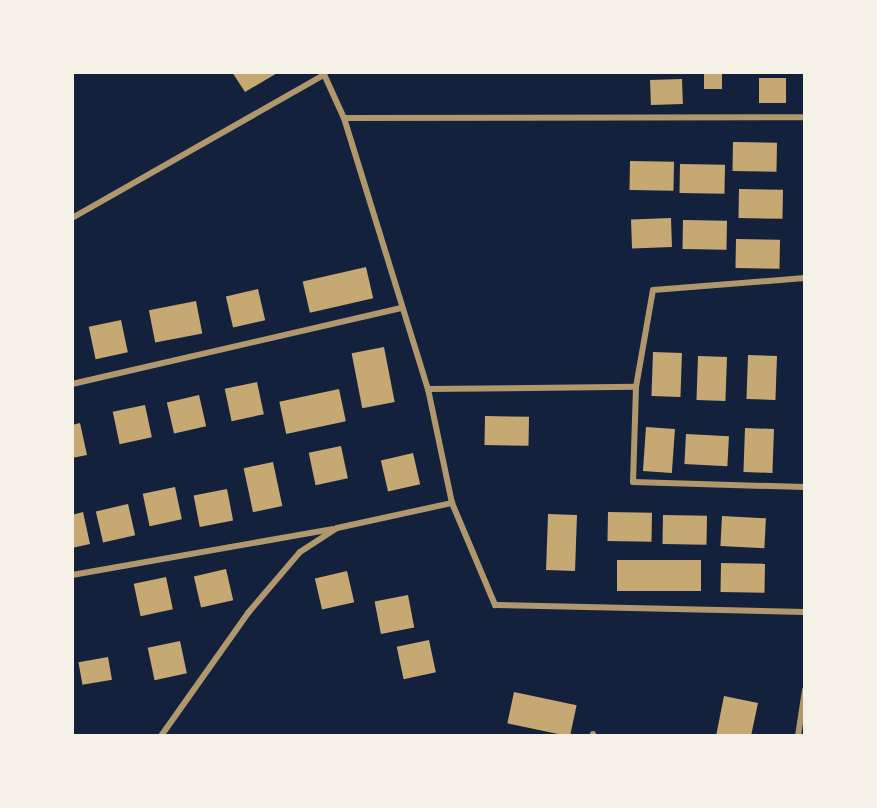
<!DOCTYPE html>
<style>
body{margin:0}
#map{position:relative;width:877px;height:808px;overflow:hidden;background:#14213d;font-family:"PT Sans Narrow",sans-serif}
div>[style]{position:absolute}
.building>*{inset:0;background:#c6a872;transform-origin:0 0}
.minor>*{height:6px;margin:-3px;padding:0 3px;transform-origin:3px;border-radius:3px;background:#b1986c}
span{translate:-50% -50%;white-space:nowrap;text-align:center;line-height:1.15;-webkit-text-stroke:5px #f6f1e7;paint-order:stroke}
.frame{position:absolute;inset:0;border:74px solid #f6f1e7;pointer-events:none}
</style>
<div id="map">
<div class="building">
<div style="clip-path:polygon(232px 72px,279px 72px,245px 92px)"></div>
<div style="left:704px;top:72px;width:18px;height:17px"></div>
<div style="left:759px;top:78px;width:27px;height:25px"></div>
<div style="left:682px;top:79px;width:25px;height:32px;rotate:88deg"></div>
<div style="left:733px;top:142px;width:44px;height:29px;rotate:1deg"></div>
<div style="left:630px;top:161px;width:44px;height:29px;rotate:1deg"></div>
<div style="left:680px;top:164px;width:45px;height:29px;rotate:1deg"></div>
<div style="left:739px;top:189px;width:44px;height:29px;rotate:1deg"></div>
<div style="left:671px;top:218px;width:29px;height:40px;rotate:88deg"></div>
<div style="left:683px;top:220px;width:44px;height:29px;rotate:1deg"></div>
<div style="left:736px;top:239px;width:44px;height:29px;rotate:1deg"></div>
<div style="left:366px;top:267px;width:32px;height:65px;rotate:77deg"></div>
<div style="left:258px;top:289px;width:32px;height:33px;rotate:77deg"></div>
<div style="left:196px;top:301px;width:33px;height:48px;rotate:79deg"></div>
<div style="left:121px;top:320px;width:33px;height:33px;rotate:78deg"></div>
<div style="left:384px;top:347px;width:56px;height:33px;rotate:79deg"></div>
<div style="left:653px;top:352px;width:29px;height:44px;rotate:2deg"></div>
<div style="left:748px;top:355px;width:29px;height:44px;rotate:2deg"></div>
<div style="left:698px;top:356px;width:29px;height:44px;rotate:2deg"></div>
<div style="left:257px;top:382px;width:33px;height:33px;rotate:78deg"></div>
<div style="left:339px;top:389px;width:33px;height:61px;rotate:78deg"></div>
<div style="left:199px;top:395px;width:32px;height:33px;rotate:77deg"></div>
<div style="left:145px;top:405px;width:33px;height:33px;rotate:78deg"></div>
<div style="left:485px;top:416px;width:44px;height:29px;rotate:1deg"></div>
<div style="clip-path:polygon(80px 423px,87px 455px,72px 458px,72px 425px)"></div>
<div style="left:646px;top:427px;width:29px;height:44px;rotate:4deg"></div>
<div style="left:745px;top:428px;width:29px;height:44px;rotate:2deg"></div>
<div style="left:686px;top:434px;width:43px;height:30px;rotate:3deg"></div>
<div style="left:341px;top:446px;width:33px;height:33px;rotate:78deg"></div>
<div style="left:413px;top:453px;width:32px;height:33px;rotate:77deg"></div>
<div style="left:273px;top:462px;width:45px;height:30px;rotate:78deg"></div>
<div style="left:175px;top:487px;width:33px;height:33px;rotate:78deg"></div>
<div style="left:227px;top:489px;width:32px;height:34px;rotate:79deg"></div>
<div style="left:128px;top:504px;width:32px;height:33px;rotate:77deg"></div>
<div style="clip-path:polygon(83px 512px,90px 544px,72px 548px,72px 515px)"></div>
<div style="left:608px;top:512px;width:44px;height:29px;rotate:1deg"></div>
<div style="left:548px;top:514px;width:29px;height:56px;rotate:2deg"></div>
<div style="left:663px;top:515px;width:44px;height:29px;rotate:1deg"></div>
<div style="left:722px;top:516px;width:44px;height:30px;rotate:3deg"></div>
<div style="left:617px;top:560px;width:84px;height:31px"></div>
<div style="left:721px;top:563px;width:44px;height:29px;rotate:1deg"></div>
<div style="left:226px;top:569px;width:32px;height:33px;rotate:77deg"></div>
<div style="left:347px;top:571px;width:32px;height:33px;rotate:77deg"></div>
<div style="left:166px;top:577px;width:33px;height:33px;rotate:78deg"></div>
<div style="left:408px;top:595px;width:33px;height:34px;rotate:79deg"></div>
<div style="left:429px;top:640px;width:33px;height:33px;rotate:78deg"></div>
<div style="left:180px;top:641px;width:33px;height:33px;rotate:78deg"></div>
<div style="left:108px;top:657px;width:23px;height:30px;rotate:80deg"></div>
<div style="left:514px;top:692px;width:64px;height:32px;rotate:12deg"></div>
<div style="clip-path:polygon(724px 696px,758px 703px,751px 736px,716px 736px)"></div>
</div>
<div class="minor">
<div style="left:323px;top:72px;width:51px;rotate:65.5deg"></div>
<div style="left:344px;top:118px;width:284px;rotate:72.8deg"></div>
<div style="left:428px;top:389px;width:116px;rotate:78.1deg"></div>
<div style="left:452px;top:503px;width:111px;rotate:67.1deg"></div>
<div style="left:495px;top:605px;width:310px;rotate:1.3deg"></div>
<div style="left:344px;top:118px;width:461px;rotate:-0.1deg"></div>
<div style="left:72px;top:218px;width:290px;rotate:-29.6deg"></div>
<div style="left:72px;top:384px;width:339px;rotate:-13deg"></div>
<div style="left:636px;top:387px;width:98px;rotate:-80.1deg"></div>
<div style="left:653px;top:290px;width:152px;rotate:-4.5deg"></div>
<div style="left:428px;top:389px;width:208px;rotate:-0.6deg"></div>
<div style="left:636px;top:387px;width:95px;rotate:91.8deg"></div>
<div style="left:633px;top:482px;width:172px;rotate:1.7deg"></div>
<div style="left:72px;top:575px;width:264px;rotate:-10deg"></div>
<div style="left:161px;top:736px;width:151px;rotate:-54.7deg"></div>
<div style="left:248px;top:613px;width:80px;rotate:-49.6deg"></div>
<div style="left:300px;top:552px;width:44px;rotate:-33deg"></div>
<div style="left:337px;top:528px;width:118px;rotate:-12.3deg"></div>
<div style="left:593px;top:736px;width:2px;rotate:-90deg"></div>
<div style="left:798px;top:736px;width:47px;rotate:-81.3deg"></div>
</div>
<div class="frame"></div>
</div>
